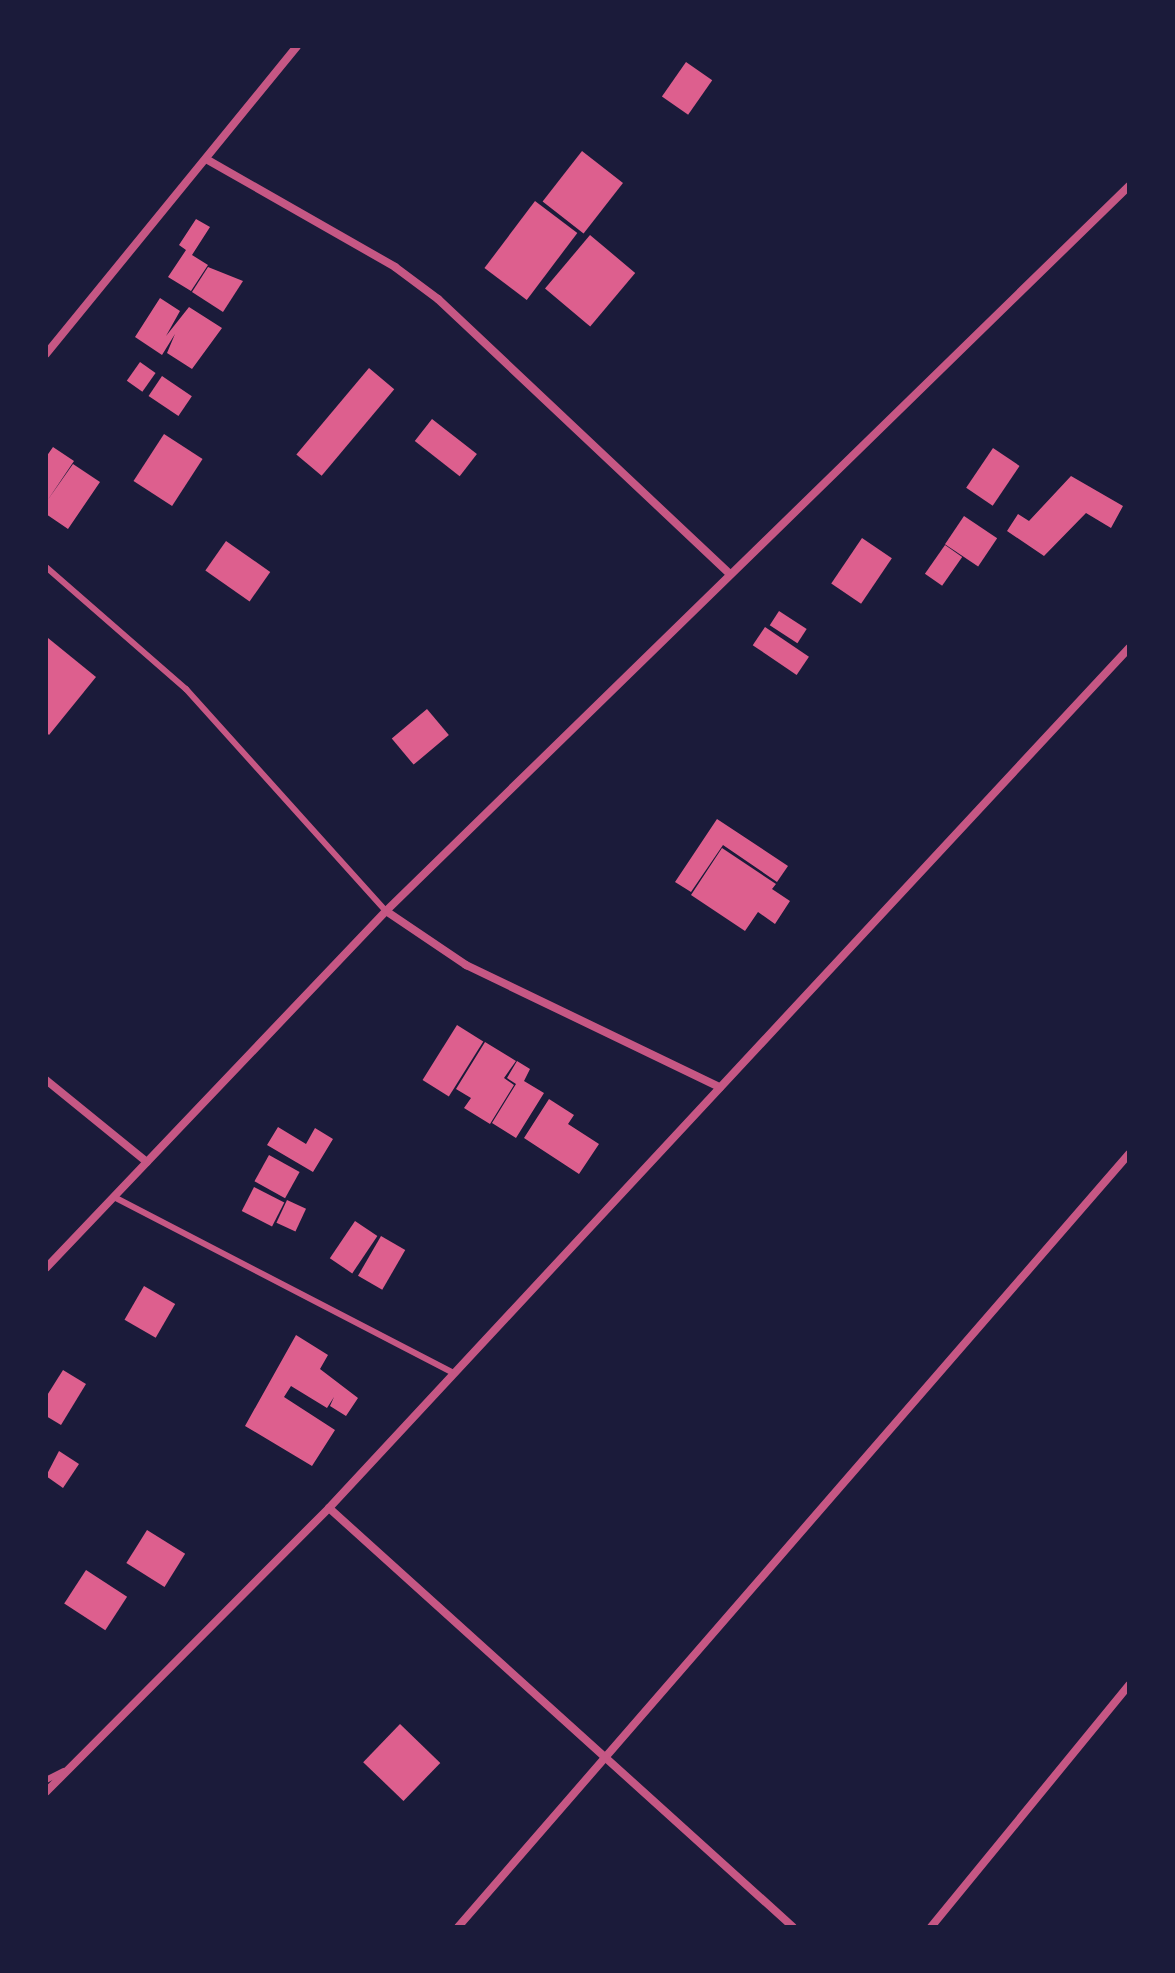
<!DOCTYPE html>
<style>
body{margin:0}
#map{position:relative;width:1175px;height:1973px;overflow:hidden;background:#1b1b3a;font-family:"Nunito Sans",sans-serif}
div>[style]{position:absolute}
.building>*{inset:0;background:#dd5f8e;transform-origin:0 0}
.service>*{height:6px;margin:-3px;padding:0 3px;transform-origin:3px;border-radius:3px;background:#c65784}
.minor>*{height:8px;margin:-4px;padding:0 4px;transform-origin:4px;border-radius:4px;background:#c65784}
span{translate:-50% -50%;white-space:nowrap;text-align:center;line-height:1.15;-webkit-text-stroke:7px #1b1b3a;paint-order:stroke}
.frame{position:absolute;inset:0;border:48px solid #1b1b3a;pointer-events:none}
</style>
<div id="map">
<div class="building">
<div style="left:686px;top:62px;width:32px;height:42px;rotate:35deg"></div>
<div style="left:582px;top:151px;width:52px;height:64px;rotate:38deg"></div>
<div style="left:535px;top:201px;width:53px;height:84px;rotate:37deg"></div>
<div style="clip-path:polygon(196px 219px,210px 227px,192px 255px,208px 265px,191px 291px,168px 277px,186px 250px,179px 245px)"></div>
<div style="left:590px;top:235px;width:59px;height:70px;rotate:40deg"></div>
<div style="clip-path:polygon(208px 267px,243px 281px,223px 312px,192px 292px)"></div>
<div style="clip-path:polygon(160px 298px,180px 311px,166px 336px,189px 307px,222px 328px,192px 369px,167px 353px,175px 334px,162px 355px,135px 337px)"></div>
<div style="left:140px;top:362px;width:19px;height:23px;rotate:35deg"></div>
<div style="left:369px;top:368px;width:33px;height:113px;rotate:40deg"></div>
<div style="left:162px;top:376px;width:36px;height:24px;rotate:34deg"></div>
<div style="left:432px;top:419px;width:57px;height:28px;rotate:38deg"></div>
<div style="left:164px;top:434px;width:46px;height:56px;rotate:33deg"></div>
<div style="clip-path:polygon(53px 447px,74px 461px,47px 501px,73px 464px,100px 482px,68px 529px,46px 514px,46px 457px)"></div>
<div style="left:993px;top:448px;width:32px;height:48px;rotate:34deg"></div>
<div style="clip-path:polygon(1071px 476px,1123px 506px,1111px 528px,1086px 513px,1044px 556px,1007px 531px,1018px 514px,1029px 521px)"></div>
<div style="left:964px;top:516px;width:40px;height:34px;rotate:34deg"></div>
<div style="left:862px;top:538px;width:36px;height:55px;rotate:34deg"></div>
<div style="left:226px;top:541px;width:54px;height:36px;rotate:35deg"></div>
<div style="left:945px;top:545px;width:21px;height:35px;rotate:35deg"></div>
<div style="left:779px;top:611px;width:33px;height:17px;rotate:33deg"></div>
<div style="left:765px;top:627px;width:53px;height:22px;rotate:34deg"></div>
<div style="clip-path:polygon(48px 638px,96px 677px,49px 735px,46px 732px)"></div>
<div style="left:427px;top:709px;width:34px;height:46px;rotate:50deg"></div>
<div style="clip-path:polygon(717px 819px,788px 866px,777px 882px,723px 845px,691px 892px,675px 882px)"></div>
<div style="clip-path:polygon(722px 848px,776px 884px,772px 889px,790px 901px,775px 924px,758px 912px,745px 931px,691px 895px)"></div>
<div style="left:457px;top:1025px;width:31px;height:65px;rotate:32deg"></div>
<div style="clip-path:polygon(485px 1042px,516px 1061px,504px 1078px,514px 1085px,490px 1124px,464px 1108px,471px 1098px,456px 1089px)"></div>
<div style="clip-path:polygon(517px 1061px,530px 1069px,524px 1081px,544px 1093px,516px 1138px,492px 1123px,516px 1084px,507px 1078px)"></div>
<div style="clip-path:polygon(549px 1099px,574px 1115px,568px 1124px,599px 1144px,579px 1174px,524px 1138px)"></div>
<div style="clip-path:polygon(278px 1127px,306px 1144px,315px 1128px,333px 1139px,313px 1172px,267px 1145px)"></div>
<div style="left:269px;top:1155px;width:35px;height:30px;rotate:29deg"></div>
<div style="left:254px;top:1187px;width:34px;height:27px;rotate:27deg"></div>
<div style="left:287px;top:1200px;width:21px;height:25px;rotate:25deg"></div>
<div style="left:355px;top:1221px;width:27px;height:45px;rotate:34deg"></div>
<div style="left:381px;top:1236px;width:28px;height:46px;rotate:30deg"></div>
<div style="left:144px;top:1286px;width:36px;height:39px;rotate:30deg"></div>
<div style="clip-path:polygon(296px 1335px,328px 1355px,320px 1369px,358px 1398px,346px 1416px,330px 1406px,334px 1397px,327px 1408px,291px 1386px,284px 1397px,335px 1430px,312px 1466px,245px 1426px)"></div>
<div style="clip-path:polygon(63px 1370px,86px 1384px,61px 1425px,46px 1416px,46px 1397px)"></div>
<div style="clip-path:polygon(59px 1451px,79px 1464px,63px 1488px,46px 1476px)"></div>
<div style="left:147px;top:1530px;width:45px;height:39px;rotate:32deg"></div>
<div style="left:86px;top:1570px;width:49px;height:40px;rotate:33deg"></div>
<div style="left:400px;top:1724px;width:56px;height:53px;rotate:44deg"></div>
</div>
<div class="service">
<div style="left:46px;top:567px;width:186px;rotate:41.1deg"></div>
<div style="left:186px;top:689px;width:299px;rotate:48deg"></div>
<div style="left:114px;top:1197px;width:383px;rotate:27.4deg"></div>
<div style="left:46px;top:1780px;width:20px;rotate:-27deg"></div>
</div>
<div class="minor">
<div style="left:206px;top:159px;width:218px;rotate:29.7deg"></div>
<div style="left:395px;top:267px;width:54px;rotate:36.7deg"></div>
<div style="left:438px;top:299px;width:401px;rotate:43.3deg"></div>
<div style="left:46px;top:354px;width:397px;rotate:-50.8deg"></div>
<div style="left:386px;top:911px;width:97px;rotate:34deg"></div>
<div style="left:466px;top:965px;width:282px;rotate:25.7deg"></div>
<div style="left:46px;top:1080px;width:130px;rotate:39.1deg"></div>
<div style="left:46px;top:1268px;width:493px;rotate:-46.4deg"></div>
<div style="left:386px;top:911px;width:1038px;rotate:-44.3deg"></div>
<div style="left:329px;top:1508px;width:625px;rotate:42.08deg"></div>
<div style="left:46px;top:1792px;width:401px;rotate:-45.1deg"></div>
<div style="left:329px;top:1508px;width:1175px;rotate:-47.07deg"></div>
<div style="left:458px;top:1927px;width:1024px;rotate:-49.04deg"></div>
<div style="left:931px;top:1927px;width:313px;rotate:-50.7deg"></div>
</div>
<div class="frame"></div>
</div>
